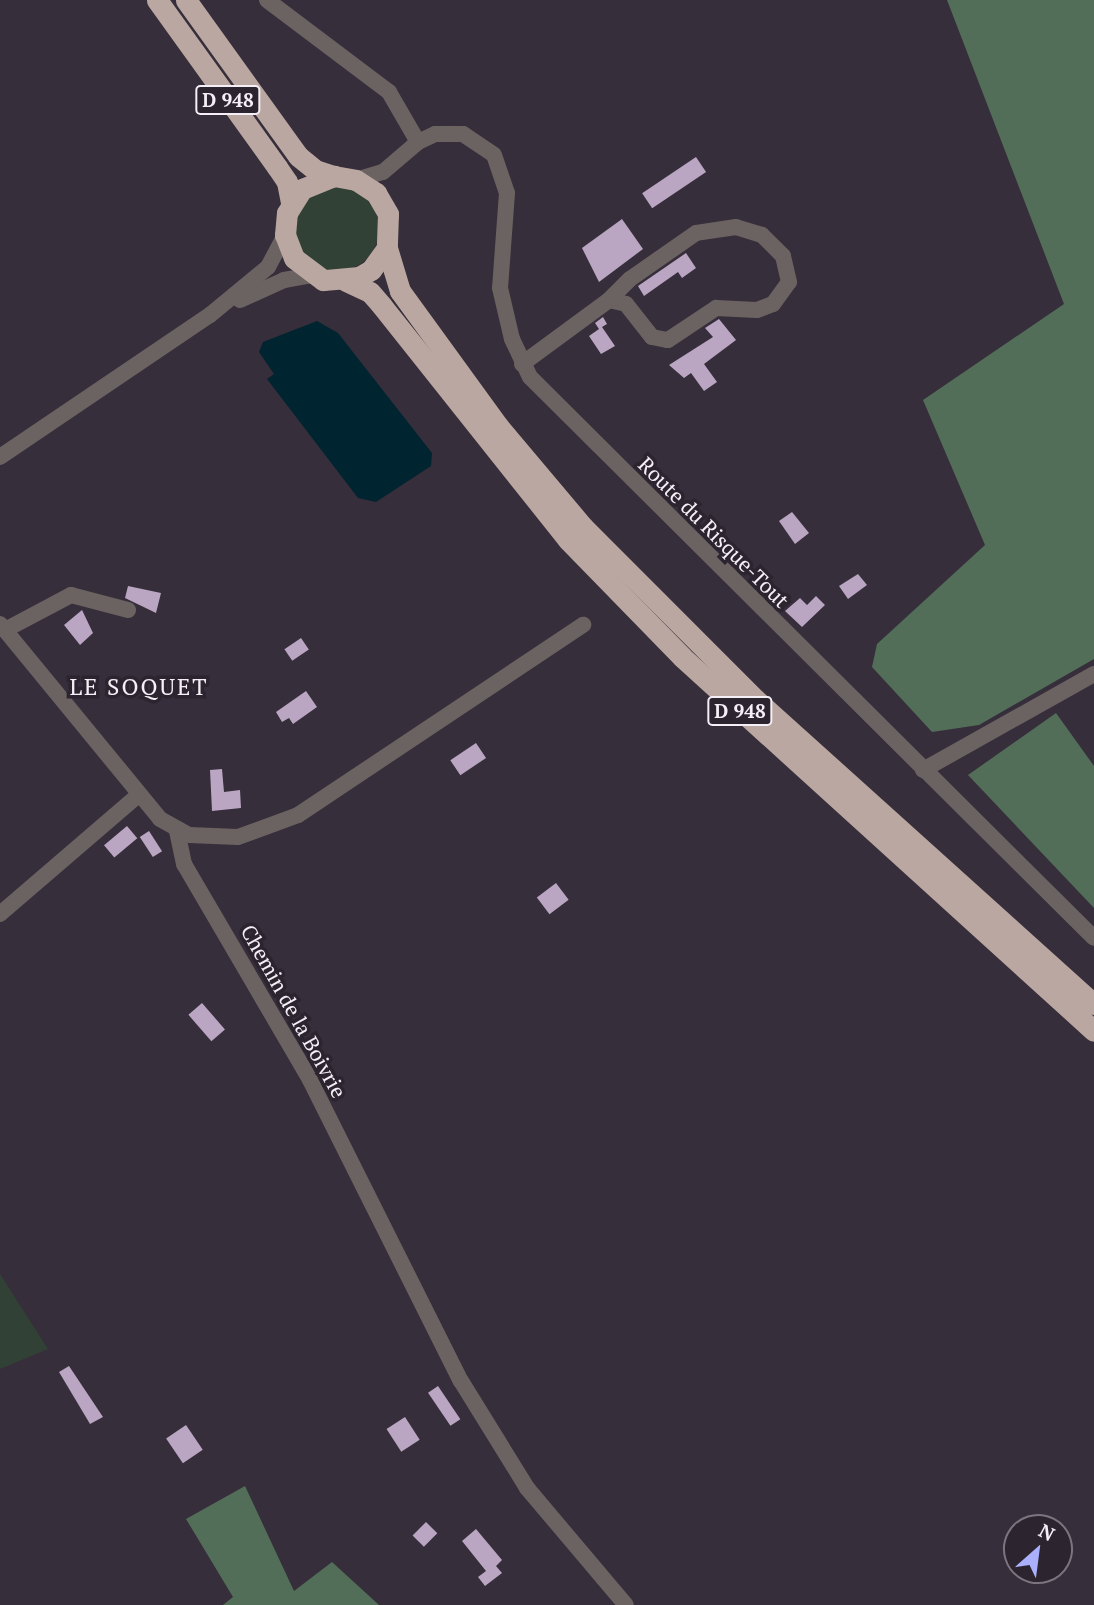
<!DOCTYPE html>
<style>
body{margin:0}
#map{position:relative;width:1094px;height:1605px;overflow:hidden;background:#362e3a;font-family:"PT Serif",serif}
div>[style]{position:absolute}
.green>*{inset:0;background:#324135}
.round{border-radius:50%}
.forest>*{inset:0;background:#526e59}
.water>*{inset:0;background:#002530}
.building>*{inset:0;background:#baa5c2;transform-origin:0 0}
.minor>*{height:16px;margin:-8px;padding:0 8px;transform-origin:8px;border-radius:8px;background:#6b6361}
.highway>*{height:21px;margin:-10.5px;padding:0 10.5px;transform-origin:10.5px;border-radius:10.5px;background:#baa7a1}
span{translate:-50% -50%;white-space:nowrap;text-align:center;line-height:1.15;-webkit-text-stroke:7px #2c242f;paint-order:stroke}
.shield-label span{padding:2px 5px;background:#2c242f;border:2px solid;border-radius:5px;-webkit-text-stroke-width:0}
.shield-label{font-size:19px;color:#f5eff7;font-weight:700}
.street-label{font-size:21px;color:#f5eff7}
.neighbourhood-label{font-size:23px;color:#f5eff7;letter-spacing:2px}
.north{position:absolute;left:1003px;top:1514px;width:70px;height:70px;box-sizing:border-box;background:#2c242f;border:2px solid #7c757f;border-radius:50%;rotate:28deg;font-size:19px;font-weight:700;line-height:28px;text-align:center;color:#f5eff7}
.north::after{content:'';display:block;margin:auto;width:24px;height:32px;background:#aab0fb;clip-path:polygon(50% 0,100% 100%,50% 72%,0 100%)}
</style>
<div id="map">
<div class="green">
<div class="round" style="left:295px;top:187px;width:84px;height:84px"></div>
<div style="clip-path:polygon(0 1274px,48px 1349px,0 1369px)"></div>
</div>
<div class="forest">
<div style="clip-path:polygon(947px 0,1094px 0,1094px 659px,979px 725px,932px 732px,872px 667px,877px 644px,985px 545px,923px 400px,1064px 304px)"></div>
<div style="clip-path:polygon(1056px 713px,1094px 766px,1094px 908px,968px 775px)"></div>
<div style="clip-path:polygon(245px 1486px,294px 1591px,332px 1562px,379px 1605px,223px 1605px,233px 1597px,186px 1519px)"></div>
</div>
<div class="water">
<div style="clip-path:polygon(317px 321px,338px 333px,432px 453px,431px 466px,376px 502px,358px 498px,267px 379px,274px 374px,259px 352px,263px 342px)"></div>
</div>
<div class="building">
<div style="left:696px;top:157px;width:18px;height:65px;rotate:56deg"></div>
<div style="clip-path:polygon(622px 219px,643px 249px,599px 282px,582px 248px)"></div>
<div style="clip-path:polygon(686px 253px,696px 268px,682px 278px,678px 272px,644px 296px,638px 286px)"></div>
<div style="clip-path:polygon(603px 317px,607px 324px,602px 327px,615px 346px,601px 354px,589px 336px,599px 329px,595px 323px)"></div>
<div style="clip-path:polygon(719px 319px,736px 340px,704px 364px,717px 382px,704px 391px,691px 373px,684px 378px,669px 365px,713px 337px,705px 328px)"></div>
<div style="clip-path:polygon(792px 512px,809px 533px,795px 544px,779px 521px)"></div>
<div style="clip-path:polygon(858px 574px,867px 585px,848px 599px,839px 586px)"></div>
<div style="clip-path:polygon(128px 586px,161px 593px,156px 613px,125px 598px)"></div>
<div style="clip-path:polygon(816px 596px,825px 605px,802px 627px,785px 611px,800px 598px,807px 605px)"></div>
<div style="clip-path:polygon(82px 610px,93px 633px,80px 645px,64px 625px)"></div>
<div style="left:301px;top:638px;width:14px;height:20px;rotate:56deg"></div>
<div style="clip-path:polygon(306px 691px,317px 707px,293px 724px,289px 718px,282px 722px,276px 712px)"></div>
<div style="left:476px;top:743px;width:18px;height:31px;rotate:56deg"></div>
<div style="clip-path:polygon(222px 769px,224px 792px,240px 790px,241px 808px,212px 811px,210px 770px)"></div>
<div style="left:127px;top:826px;width:16px;height:30px;rotate:50deg"></div>
<div style="left:149px;top:831px;width:24px;height:11px;rotate:57deg"></div>
<div style="left:556px;top:883px;width:21px;height:24px;rotate:53deg"></div>
<div style="left:202px;top:1003px;width:35px;height:18px;rotate:49deg"></div>
<div style="clip-path:polygon(69px 1366px,103px 1417px,90px 1424px,59px 1372px)"></div>
<div style="left:438px;top:1386px;width:40px;height:12px;rotate:56deg"></div>
<div style="left:405px;top:1417px;width:27px;height:22px;rotate:57deg"></div>
<div style="left:186px;top:1425px;width:30px;height:24px;rotate:56deg"></div>
<div style="left:426px;top:1522px;width:16px;height:19px;rotate:45deg"></div>
<div style="clip-path:polygon(476px 1529px,502px 1560px,496px 1566px,502px 1573px,485px 1586px,478px 1577px,486px 1571px,462px 1541px)"></div>
</div>
<div class="minor">
<div style="left:267px;top:0;width:153px;rotate:37deg"></div>
<div style="left:389px;top:92px;width:58px;rotate:59.9deg"></div>
<div style="left:356px;top:180px;width:28px;rotate:-17deg"></div>
<div style="left:383px;top:172px;width:46px;rotate:-40.6deg"></div>
<div style="left:418px;top:142px;width:19px;rotate:-25deg"></div>
<div style="left:435px;top:134px;width:28px"></div>
<div style="left:463px;top:134px;width:37px;rotate:34deg"></div>
<div style="left:494px;top:155px;width:40px;rotate:71.1deg"></div>
<div style="left:507px;top:193px;width:95px;rotate:94.2deg"></div>
<div style="left:500px;top:288px;width:52px;rotate:76.8deg"></div>
<div style="left:512px;top:339px;width:42px;rotate:64.7deg"></div>
<div style="left:530px;top:377px;width:795px;rotate:44.85deg"></div>
<div style="left:240px;top:300px;width:48px;rotate:-24.4deg"></div>
<div style="left:284px;top:280px;width:28px;rotate:-10deg"></div>
<div style="left:522px;top:364px;width:108px;rotate:-36.3deg"></div>
<div style="left:609px;top:300px;width:17px;rotate:13deg"></div>
<div style="left:626px;top:304px;width:42px;rotate:51.8deg"></div>
<div style="left:652px;top:337px;width:16px;rotate:11deg"></div>
<div style="left:668px;top:340px;width:58px;rotate:-33.7deg"></div>
<div style="left:716px;top:308px;width:41px;rotate:2.8deg"></div>
<div style="left:757px;top:310px;width:17px;rotate:-21deg"></div>
<div style="left:773px;top:304px;width:27px;rotate:-54deg"></div>
<div style="left:789px;top:282px;width:27px;rotate:-103deg"></div>
<div style="left:783px;top:256px;width:30px;rotate:-135deg"></div>
<div style="left:762px;top:235px;width:27px;rotate:-163deg"></div>
<div style="left:736px;top:227px;width:40px;rotate:171.5deg"></div>
<div style="left:696px;top:233px;width:80px;rotate:145.1deg"></div>
<div style="left:630px;top:279px;width:30px;rotate:135deg"></div>
<div style="left:0;top:457px;width:254px;rotate:-34.1deg"></div>
<div style="left:210px;top:315px;width:75px;rotate:-39.6deg"></div>
<div style="left:268px;top:267px;width:36px;rotate:-62deg"></div>
<div style="left:0;top:624px;width:252px;rotate:50.6deg"></div>
<div style="left:160px;top:819px;width:33px;rotate:29deg"></div>
<div style="left:189px;top:835px;width:49px;rotate:2.3deg"></div>
<div style="left:238px;top:837px;width:64px;rotate:-20.1deg"></div>
<div style="left:298px;top:815px;width:343px;rotate:-33.7deg"></div>
<div style="left:5px;top:630px;width:75px;rotate:-27.9deg"></div>
<div style="left:71px;top:595px;width:59px;rotate:14.7deg"></div>
<div style="left:923px;top:770px;width:196px;rotate:-29.3deg"></div>
<div style="left:177px;top:831px;width:34px;rotate:78deg"></div>
<div style="left:184px;top:864px;width:250px;rotate:59.7deg"></div>
<div style="left:310px;top:1080px;width:337px;rotate:63.4deg"></div>
<div style="left:461px;top:1381px;width:126px;rotate:58.3deg"></div>
<div style="left:527px;top:1488px;width:153px;rotate:49.8deg"></div>
<div style="left:0;top:914px;width:181px;rotate:-40.7deg"></div>
</div>
<div class="highway">
<div style="left:157px;top:0;width:206px;rotate:54.3deg"></div>
<div style="left:277px;top:167px;width:18px;rotate:56deg"></div>
<div style="left:287px;top:182px;width:21px;rotate:79deg"></div>
<div style="left:186px;top:0;width:192px;rotate:54.3deg"></div>
<div style="left:298px;top:156px;width:22px;rotate:39deg"></div>
<div style="left:315px;top:170px;width:20px;rotate:18deg"></div>
<div style="left:387px;top:248px;width:27px;rotate:126deg"></div>
<div style="left:371px;top:270px;width:14px;rotate:150deg"></div>
<div style="left:359px;top:277px;width:36px;rotate:175deg"></div>
<div style="left:323px;top:280px;width:36px;rotate:-143deg"></div>
<div style="left:294px;top:258px;width:25px;rotate:-111deg"></div>
<div style="left:285px;top:235px;width:22px;rotate:-85deg"></div>
<div style="left:287px;top:213px;width:28px;rotate:-58deg"></div>
<div style="left:302px;top:189px;width:35px;rotate:-22deg"></div>
<div style="left:334px;top:176px;width:22px;rotate:10deg"></div>
<div style="left:356px;top:180px;width:24px;rotate:33deg"></div>
<div style="left:376px;top:193px;width:24px;rotate:60deg"></div>
<div style="left:388px;top:214px;width:34px;rotate:92deg"></div>
<div style="left:387px;top:248px;width:45px;rotate:73.2deg"></div>
<div style="left:400px;top:291px;width:167px;rotate:54deg"></div>
<div style="left:498px;top:426px;width:132px;rotate:49.9deg"></div>
<div style="left:583px;top:527px;width:243px;rotate:45deg"></div>
<div style="left:755px;top:699px;width:456px;rotate:42deg"></div>
<div style="left:346px;top:281px;width:26px;rotate:25deg"></div>
<div style="left:370px;top:292px;width:18px;rotate:49deg"></div>
<div style="left:382px;top:306px;width:299px;rotate:51.5deg"></div>
<div style="left:568px;top:540px;width:163px;rotate:45.7deg"></div>
<div style="left:682px;top:657px;width:556px;rotate:42.23deg"></div>
</div>
<div class="shield-label">
<span style="left:228px;top:100px">D 948</span>
<span style="left:740px;top:711px">D 948</span>
</div>
<div class="street-label">
<span style="left:714px;top:532px;rotate:45deg">Route du Risque-Tout</span>
<span style="left:294px;top:1011px;rotate:61deg">Chemin de la Boivrie</span>
</div>
<div class="neighbourhood-label">
<span style="left:139px;top:687px">LE SOQUET</span>
</div>
<div class="north">N</div>
</div>
